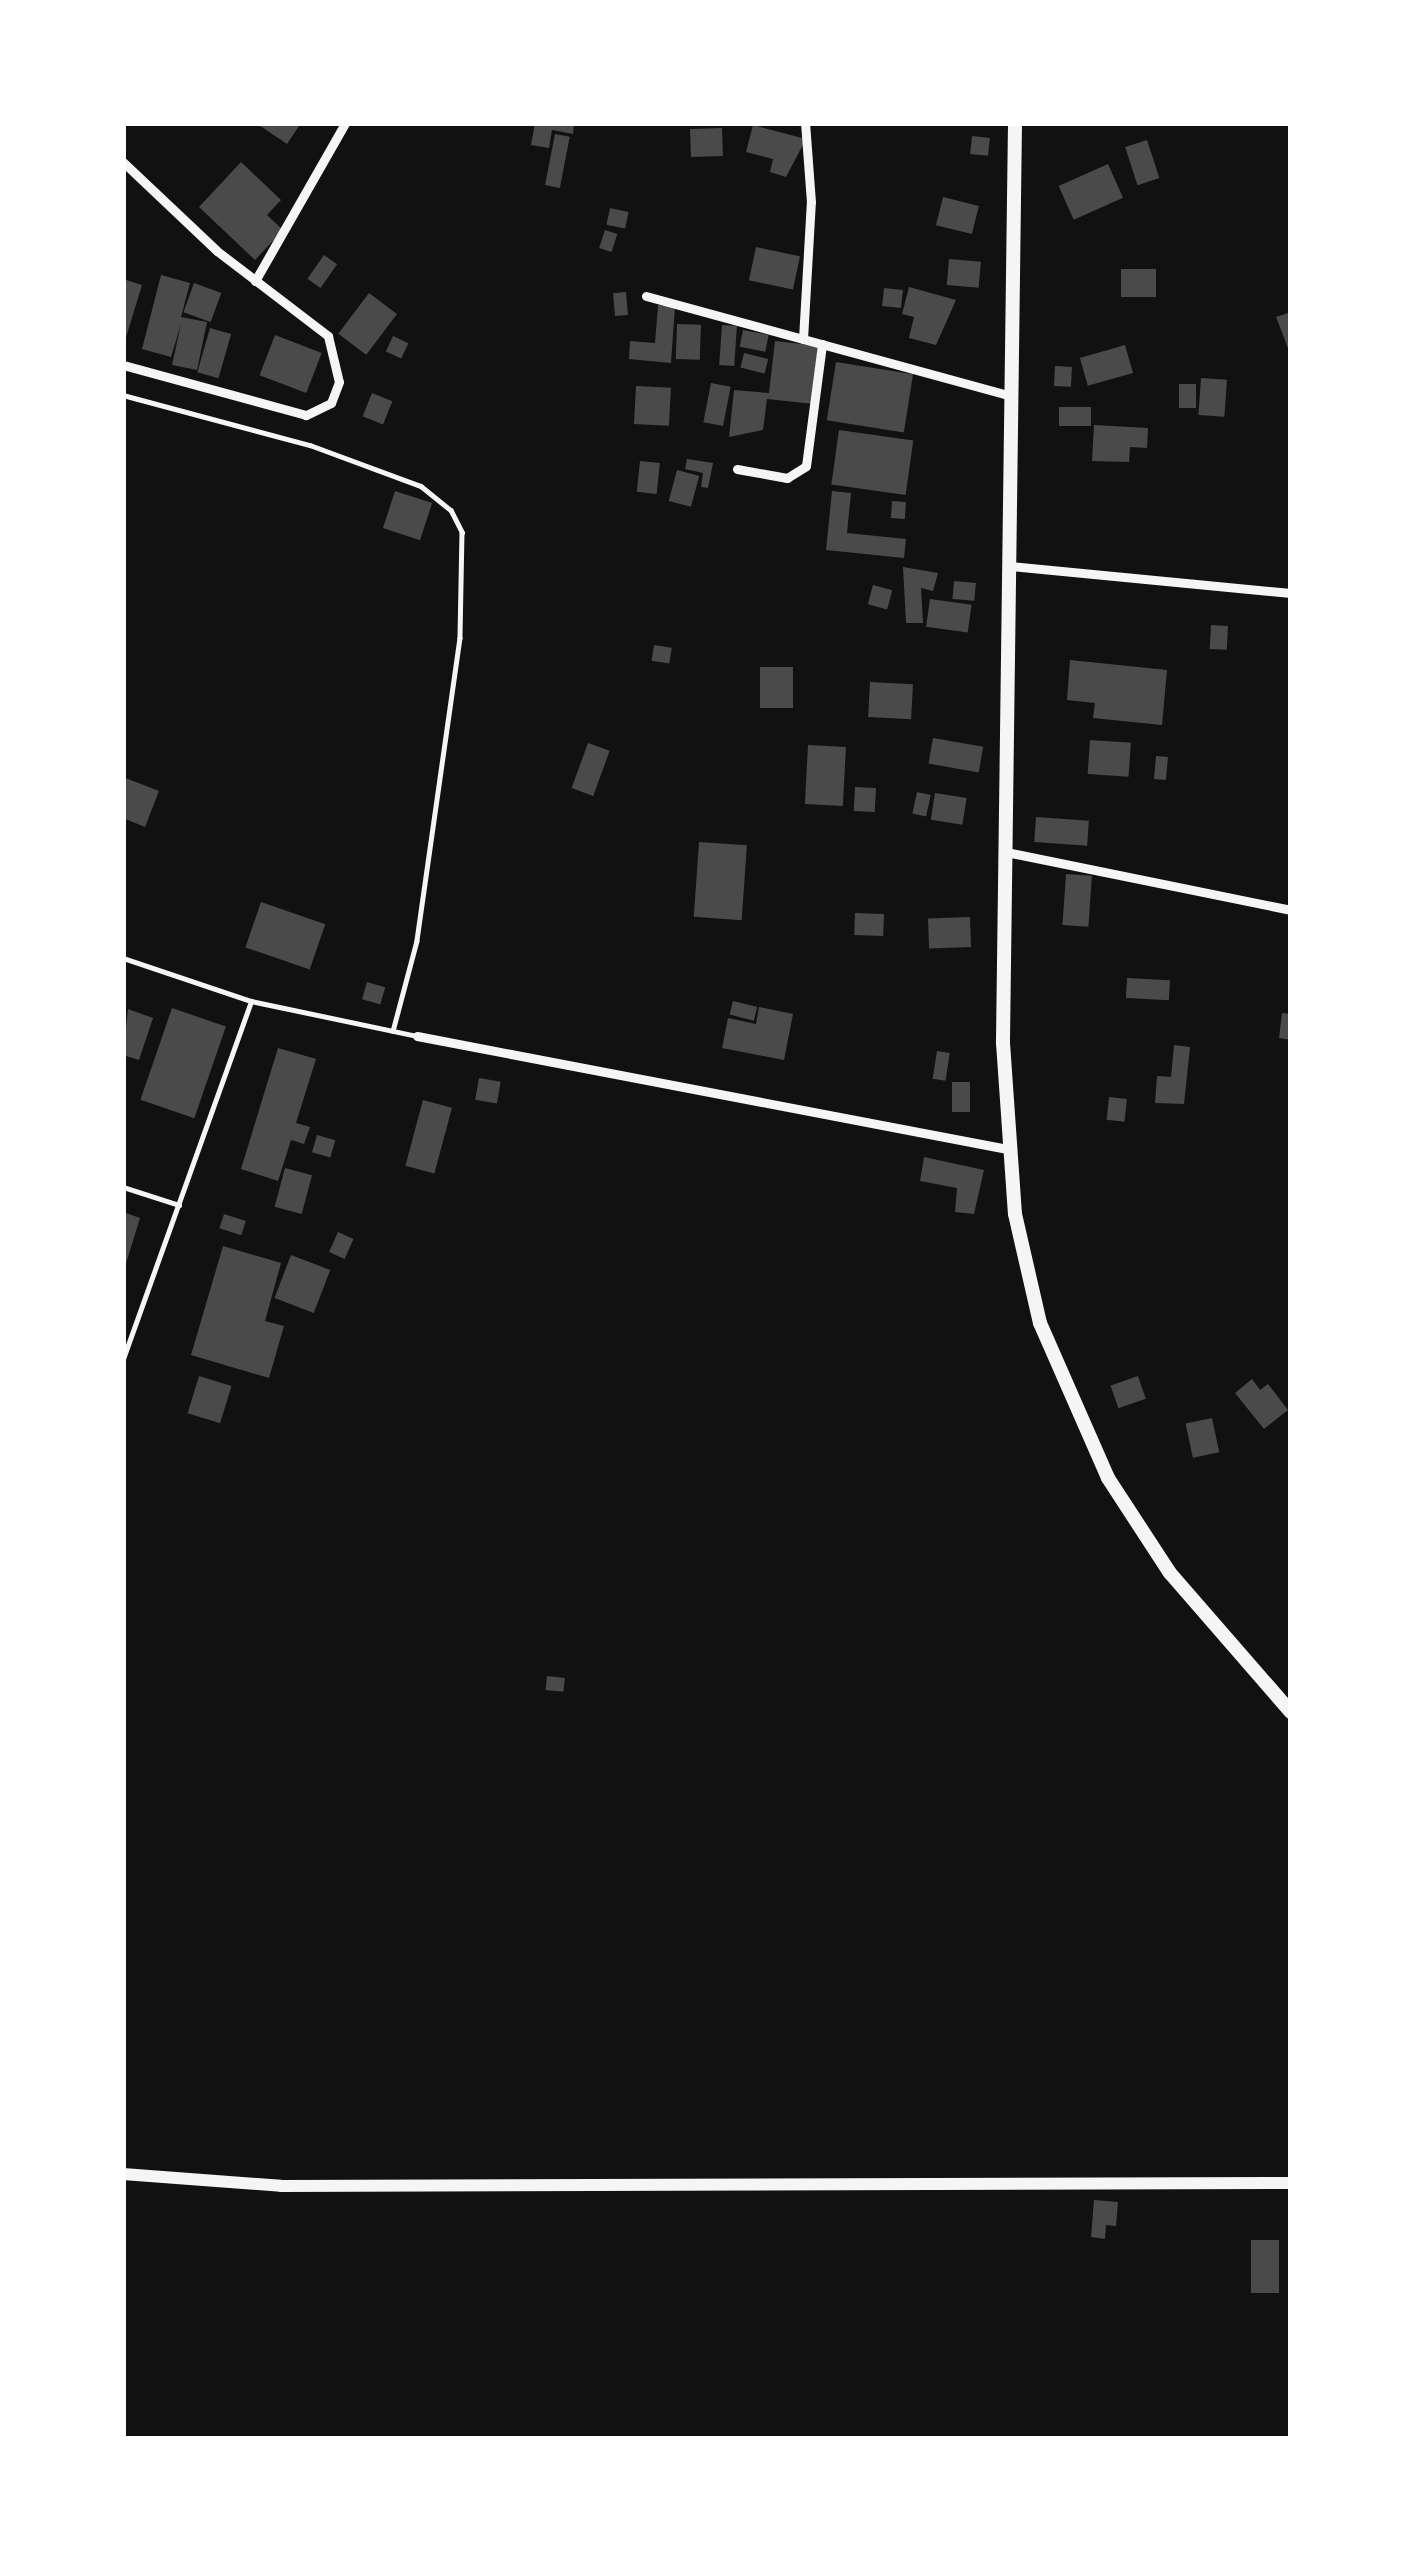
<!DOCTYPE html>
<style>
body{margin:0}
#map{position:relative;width:1414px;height:2562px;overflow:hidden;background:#111;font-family:Jost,sans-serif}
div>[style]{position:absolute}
.building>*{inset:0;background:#4a4a4a;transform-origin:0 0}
.service>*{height:4.5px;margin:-2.25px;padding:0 2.25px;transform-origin:2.25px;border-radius:2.25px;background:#f5f5f5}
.minor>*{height:9px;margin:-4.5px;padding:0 4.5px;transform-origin:4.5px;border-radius:4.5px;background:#f5f5f5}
.tertiary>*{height:12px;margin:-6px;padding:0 6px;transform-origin:6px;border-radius:6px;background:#f5f5f5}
.secondary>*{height:14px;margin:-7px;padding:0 7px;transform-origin:7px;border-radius:7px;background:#f5f5f5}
span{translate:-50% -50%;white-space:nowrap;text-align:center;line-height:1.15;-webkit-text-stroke:9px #fff;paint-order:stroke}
.frame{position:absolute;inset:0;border:126px solid #fff;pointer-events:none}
</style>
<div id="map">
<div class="building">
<div style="clip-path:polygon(256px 123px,301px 123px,287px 144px)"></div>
<div style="clip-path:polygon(535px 123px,574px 123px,573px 134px,552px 130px,549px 148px,531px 145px)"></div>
<div style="clip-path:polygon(753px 125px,806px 139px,786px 177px,770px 172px,773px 159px,746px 152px)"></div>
<div style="left:722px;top:128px;width:28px;height:32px;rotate:88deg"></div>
<div style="left:555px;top:134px;width:15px;height:52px;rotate:11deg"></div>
<div style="left:972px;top:136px;width:18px;height:18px;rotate:6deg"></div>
<div style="left:1147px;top:140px;width:40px;height:23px;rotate:72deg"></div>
<div style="clip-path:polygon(241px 162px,281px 200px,267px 215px,283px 230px,255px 260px,199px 207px)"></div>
<div style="left:1108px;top:164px;width:37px;height:54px;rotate:66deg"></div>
<div style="left:943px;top:197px;width:37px;height:29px;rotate:14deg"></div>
<div style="left:610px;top:208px;width:19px;height:17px;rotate:12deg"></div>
<div style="left:605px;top:230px;width:13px;height:19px;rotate:18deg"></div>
<div style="left:756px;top:247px;width:45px;height:34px;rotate:12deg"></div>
<div style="left:324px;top:255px;width:16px;height:29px;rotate:35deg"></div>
<div style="left:949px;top:259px;width:32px;height:26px;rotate:5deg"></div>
<div style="left:1121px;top:269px;width:35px;height:28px"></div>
<div style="clip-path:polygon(161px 275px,190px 283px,181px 317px,207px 322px,197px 370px,172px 365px,181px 324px,171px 357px,142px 349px)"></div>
<div style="clip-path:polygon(123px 279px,142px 285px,124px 344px,123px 344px)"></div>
<div style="left:194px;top:283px;width:29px;height:31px;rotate:20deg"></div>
<div style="clip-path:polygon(909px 287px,956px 300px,936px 345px,909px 338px,914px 317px,902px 314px)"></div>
<div style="left:884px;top:288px;width:19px;height:18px;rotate:6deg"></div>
<div style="left:626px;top:292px;width:23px;height:13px;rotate:85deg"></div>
<div style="left:369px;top:293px;width:35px;height:51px;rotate:37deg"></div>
<div style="clip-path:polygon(658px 305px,675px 306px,671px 363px,629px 359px,630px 341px,655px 343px)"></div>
<div style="clip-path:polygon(1291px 312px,1291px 356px,1276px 317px)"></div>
<div style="left:677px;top:324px;width:24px;height:35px;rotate:2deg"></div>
<div style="left:722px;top:325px;width:15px;height:40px;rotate:4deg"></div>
<div style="left:210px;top:328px;width:22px;height:46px;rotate:16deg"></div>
<div style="left:743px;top:330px;width:26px;height:17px;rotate:11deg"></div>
<div style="left:275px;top:335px;width:50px;height:43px;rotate:21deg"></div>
<div style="left:393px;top:336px;width:17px;height:17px;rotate:25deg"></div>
<div style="clip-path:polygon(775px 341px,820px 346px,814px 404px,767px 399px,763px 430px,729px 437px,734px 390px,769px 393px)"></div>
<div style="left:1125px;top:345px;width:29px;height:47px;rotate:74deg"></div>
<div style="left:744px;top:353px;width:25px;height:15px;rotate:14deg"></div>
<div style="left:836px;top:362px;width:78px;height:59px;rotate:9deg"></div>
<div style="left:1055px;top:366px;width:17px;height:20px;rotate:3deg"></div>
<div style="left:1201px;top:378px;width:26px;height:37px;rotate:4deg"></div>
<div style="left:711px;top:383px;width:20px;height:40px;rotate:11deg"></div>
<div style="left:1179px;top:384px;width:17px;height:24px"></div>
<div style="left:636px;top:386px;width:35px;height:38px;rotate:3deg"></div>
<div style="left:372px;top:393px;width:22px;height:25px;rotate:22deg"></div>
<div style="left:1059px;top:407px;width:32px;height:19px"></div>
<div style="clip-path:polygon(1094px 425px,1148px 428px,1147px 448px,1130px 447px,1129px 462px,1092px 461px)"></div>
<div style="left:839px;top:430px;width:75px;height:55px;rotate:8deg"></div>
<div style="clip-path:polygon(687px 459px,713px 463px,708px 488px,701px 487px,703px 473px,685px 469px)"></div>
<div style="left:640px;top:461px;width:20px;height:31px;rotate:6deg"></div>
<div style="left:677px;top:470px;width:23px;height:32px;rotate:15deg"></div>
<div style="left:395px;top:491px;width:39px;height:39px;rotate:18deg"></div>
<div style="clip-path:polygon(832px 491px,851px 493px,847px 533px,906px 539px,904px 558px,826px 550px)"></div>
<div style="left:892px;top:501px;width:14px;height:17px;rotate:4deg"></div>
<div style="clip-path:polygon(903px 567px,938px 573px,933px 591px,921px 588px,923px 623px,906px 623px)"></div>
<div style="left:954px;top:581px;width:22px;height:18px;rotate:5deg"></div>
<div style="left:873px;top:585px;width:20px;height:20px;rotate:15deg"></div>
<div style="left:930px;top:599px;width:42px;height:28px;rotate:8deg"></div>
<div style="left:1211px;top:625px;width:17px;height:24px;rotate:3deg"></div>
<div style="left:654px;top:645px;width:18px;height:16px;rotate:9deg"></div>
<div style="clip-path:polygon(1070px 660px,1167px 670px,1162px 725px,1093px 718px,1095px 703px,1067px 700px)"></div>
<div style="left:760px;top:667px;width:33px;height:41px"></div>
<div style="left:870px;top:682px;width:43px;height:35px;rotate:3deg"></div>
<div style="left:933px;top:738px;width:51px;height:26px;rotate:10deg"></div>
<div style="left:1090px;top:740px;width:41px;height:34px;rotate:4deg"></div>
<div style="left:588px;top:743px;width:23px;height:48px;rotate:20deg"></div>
<div style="left:808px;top:745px;width:38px;height:59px;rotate:3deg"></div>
<div style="left:1156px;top:756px;width:12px;height:23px;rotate:5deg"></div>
<div style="clip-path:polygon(123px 777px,159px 791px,145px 827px,123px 818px)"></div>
<div style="left:855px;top:787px;width:21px;height:24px;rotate:3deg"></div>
<div style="left:917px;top:792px;width:14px;height:22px;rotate:12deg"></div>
<div style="left:935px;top:793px;width:32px;height:27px;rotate:9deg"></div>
<div style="left:1036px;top:817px;width:53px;height:25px;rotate:4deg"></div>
<div style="left:699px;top:842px;width:48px;height:75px;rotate:4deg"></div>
<div style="left:1066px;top:874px;width:26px;height:51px;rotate:4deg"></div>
<div style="left:261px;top:902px;width:68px;height:48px;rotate:19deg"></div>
<div style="left:855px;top:913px;width:29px;height:22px;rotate:2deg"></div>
<div style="left:970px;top:917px;width:30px;height:42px;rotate:88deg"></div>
<div style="left:1127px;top:978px;width:43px;height:20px;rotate:3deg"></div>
<div style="left:367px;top:982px;width:19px;height:18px;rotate:16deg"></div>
<div style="left:733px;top:1001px;width:25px;height:14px;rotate:14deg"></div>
<div style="clip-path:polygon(759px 1007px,793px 1014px,784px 1060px,722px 1048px,728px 1018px,756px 1024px)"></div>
<div style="left:172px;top:1008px;width:57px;height:97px;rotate:19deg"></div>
<div style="clip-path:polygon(128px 1009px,153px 1018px,139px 1060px,123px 1055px)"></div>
<div style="clip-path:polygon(1282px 1013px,1291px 1014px,1291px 1040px,1279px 1038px)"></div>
<div style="clip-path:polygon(1174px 1045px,1190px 1047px,1184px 1104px,1155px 1103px,1157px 1076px,1171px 1077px)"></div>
<div style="clip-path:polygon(278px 1048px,316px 1059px,296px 1123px,310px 1127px,304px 1144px,291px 1140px,278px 1181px,241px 1169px)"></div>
<div style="left:937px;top:1051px;width:13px;height:28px;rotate:9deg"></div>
<div style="left:479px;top:1078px;width:22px;height:22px;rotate:10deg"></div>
<div style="left:952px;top:1082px;width:18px;height:30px"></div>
<div style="left:1109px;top:1097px;width:18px;height:23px;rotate:6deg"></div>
<div style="left:423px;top:1100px;width:30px;height:68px;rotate:15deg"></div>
<div style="left:317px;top:1135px;width:19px;height:18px;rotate:16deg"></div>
<div style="clip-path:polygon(924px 1157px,984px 1170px,974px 1214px,955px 1212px,957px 1188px,920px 1181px)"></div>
<div style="left:285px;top:1168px;width:28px;height:40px;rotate:15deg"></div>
<div style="clip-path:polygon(123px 1212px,140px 1218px,124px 1270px,123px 1270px)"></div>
<div style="left:224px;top:1214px;width:23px;height:15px;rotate:18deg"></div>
<div style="left:338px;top:1232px;width:17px;height:22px;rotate:24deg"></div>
<div style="clip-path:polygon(223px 1246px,281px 1263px,265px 1321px,284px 1326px,269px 1378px,191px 1355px)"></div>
<div style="left:291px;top:1255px;width:42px;height:46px;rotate:21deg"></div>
<div style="left:199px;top:1376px;width:34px;height:39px;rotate:17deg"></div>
<div style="left:1138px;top:1376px;width:24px;height:29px;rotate:71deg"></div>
<div style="clip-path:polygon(1252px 1379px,1260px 1390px,1268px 1384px,1288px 1410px,1264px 1429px,1235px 1393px)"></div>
<div style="left:1212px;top:1418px;width:35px;height:27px;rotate:78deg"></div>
<div style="left:547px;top:1676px;width:18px;height:14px;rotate:6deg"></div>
<div style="clip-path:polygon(1094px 2200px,1118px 2202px,1116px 2226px,1106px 2225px,1105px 2239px,1091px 2237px)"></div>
<div style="left:1251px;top:2240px;width:28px;height:53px"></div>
</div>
<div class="service">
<div style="left:123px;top:395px;width:194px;rotate:15deg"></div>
<div style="left:310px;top:445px;width:118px;rotate:20.3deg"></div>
<div style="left:421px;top:486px;width:38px;rotate:39deg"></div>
<div style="left:451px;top:510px;width:25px;rotate:63deg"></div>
<div style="left:462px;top:532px;width:106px;rotate:91.1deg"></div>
<div style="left:460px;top:638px;width:306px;rotate:98.1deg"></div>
<div style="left:417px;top:941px;width:93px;rotate:104.9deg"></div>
<div style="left:123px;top:958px;width:135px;rotate:18.6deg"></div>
<div style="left:251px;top:1001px;width:170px;rotate:11.9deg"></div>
<div style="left:123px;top:1187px;width:59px;rotate:17.8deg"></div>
<div style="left:123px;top:1359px;width:380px;rotate:-70.3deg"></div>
</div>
<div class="minor">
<div style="left:123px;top:162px;width:129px;rotate:43.4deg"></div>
<div style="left:217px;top:251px;width:140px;rotate:37.4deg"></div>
<div style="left:328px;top:336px;width:47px;rotate:76.6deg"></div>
<div style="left:339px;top:382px;width:22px;rotate:111deg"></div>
<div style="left:331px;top:403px;width:28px;rotate:154deg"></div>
<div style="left:306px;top:415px;width:190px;rotate:-164.7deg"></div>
<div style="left:255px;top:281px;width:182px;rotate:-60.3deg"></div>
<div style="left:646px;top:296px;width:379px;rotate:15.3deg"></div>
<div style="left:803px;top:339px;width:137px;rotate:-86.7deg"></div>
<div style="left:811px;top:202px;width:79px;rotate:-94.3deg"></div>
<div style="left:737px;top:469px;width:51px;rotate:10.2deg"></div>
<div style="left:787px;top:478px;width:22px;rotate:-32deg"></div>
<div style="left:806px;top:466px;width:123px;rotate:-82.5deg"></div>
<div style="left:1010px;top:566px;width:282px;rotate:5.5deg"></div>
<div style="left:1006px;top:852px;width:291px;rotate:11.5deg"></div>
<div style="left:417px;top:1036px;width:601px;rotate:10.84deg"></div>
</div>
<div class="tertiary">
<div style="left:123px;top:2174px;width:158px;rotate:4.3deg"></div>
<div style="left:281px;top:2186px;width:1010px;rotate:-0.17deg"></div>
</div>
<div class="secondary">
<div style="left:1015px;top:123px;width:920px;rotate:90.75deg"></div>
<div style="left:1003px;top:1043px;width:171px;rotate:86deg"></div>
<div style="left:1015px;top:1214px;width:112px;rotate:77.1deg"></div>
<div style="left:1040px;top:1323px;width:169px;rotate:66.3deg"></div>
<div style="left:1108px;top:1478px;width:113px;rotate:56.9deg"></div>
<div style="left:1170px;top:1573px;width:184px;rotate:49deg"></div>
</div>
<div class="frame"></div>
</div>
